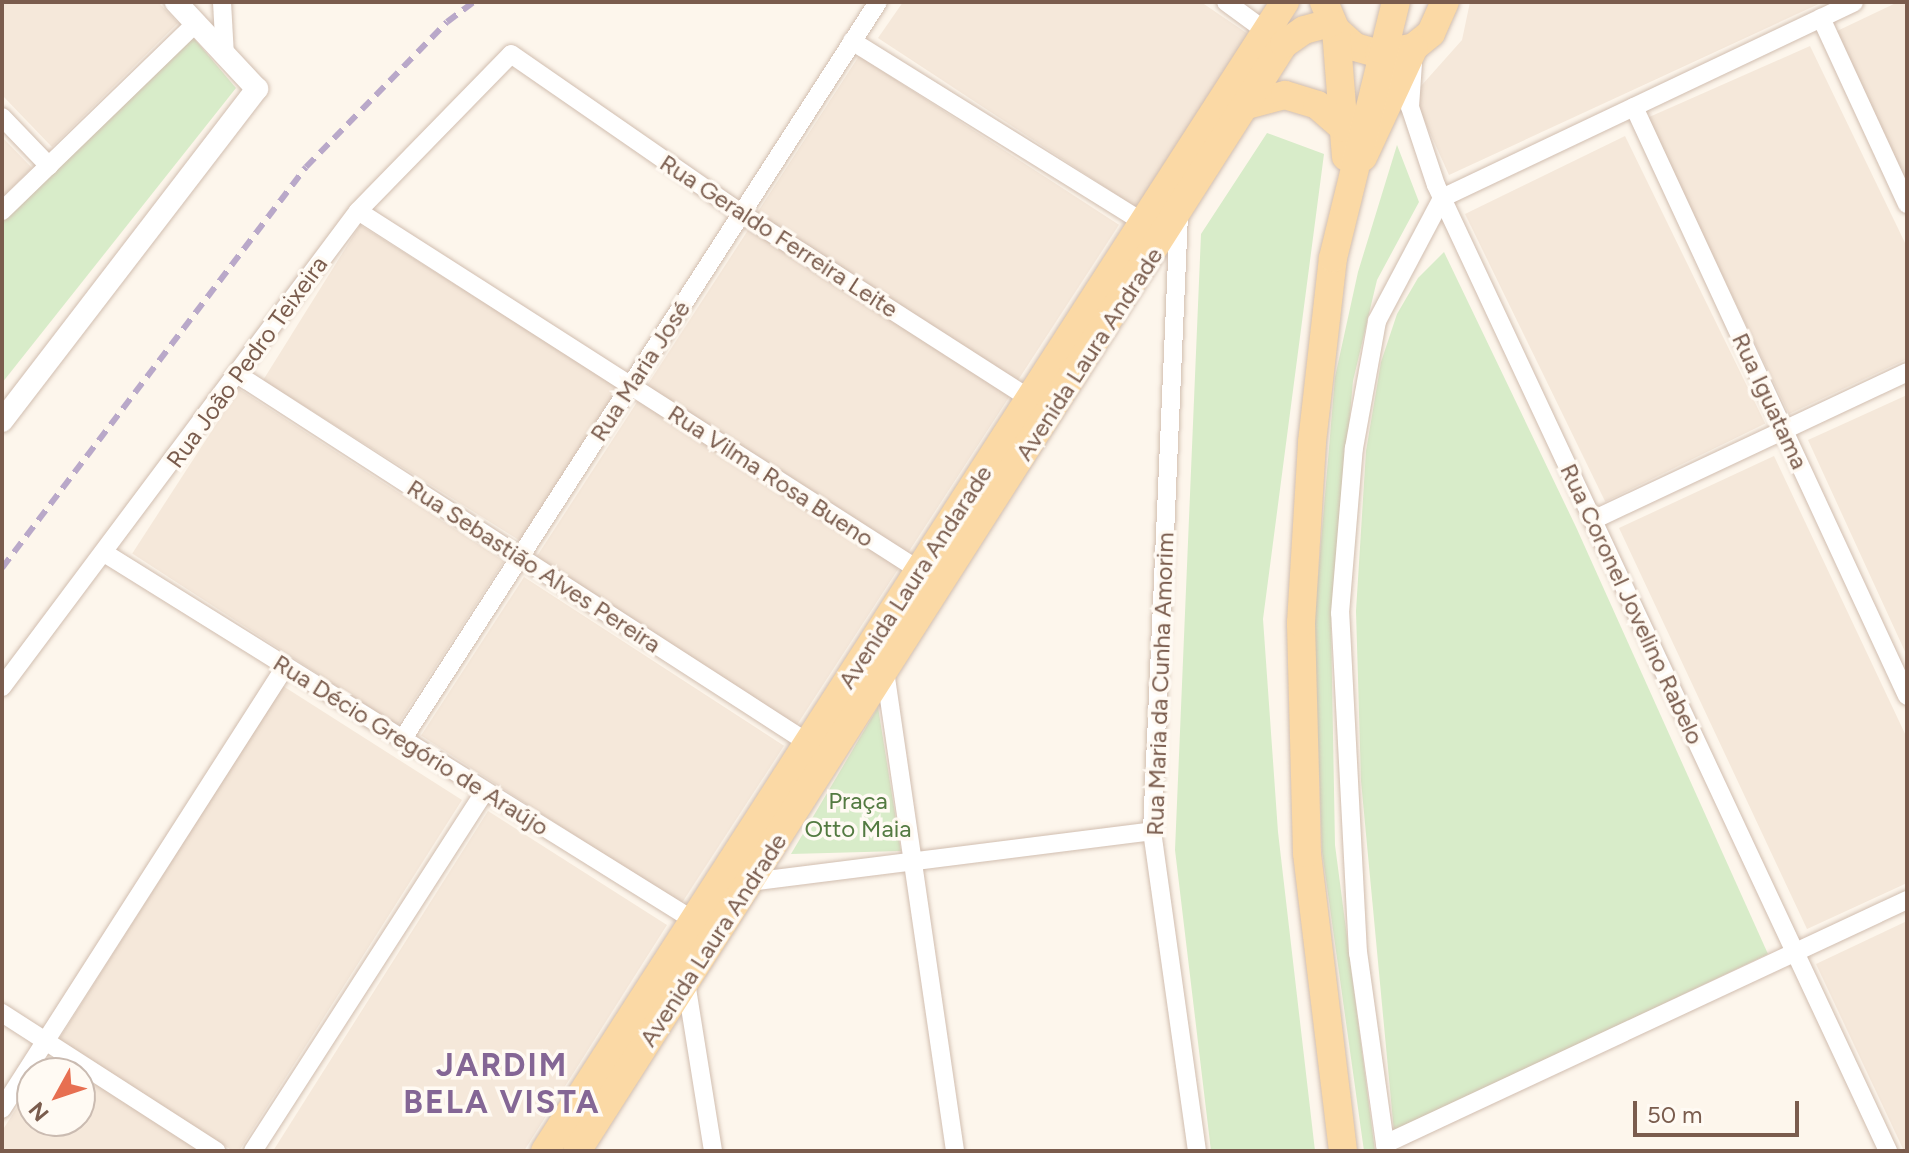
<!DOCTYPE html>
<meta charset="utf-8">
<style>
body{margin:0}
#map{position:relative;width:1909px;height:1153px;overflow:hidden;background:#fdf6ec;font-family:Figtree,sans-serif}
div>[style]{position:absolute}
.residential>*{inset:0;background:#f5e8da;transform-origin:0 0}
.green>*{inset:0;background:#d8ecc9}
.roads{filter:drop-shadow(0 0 2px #d1beb0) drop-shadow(0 0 2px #d1beb0)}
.minor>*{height:18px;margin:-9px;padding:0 9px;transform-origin:9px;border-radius:9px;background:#fff}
.tertiary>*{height:22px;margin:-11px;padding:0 11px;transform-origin:11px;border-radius:11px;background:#fff}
.primary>*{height:28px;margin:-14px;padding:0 14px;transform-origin:14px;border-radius:14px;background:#fbd9a5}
.rail>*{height:6px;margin-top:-3px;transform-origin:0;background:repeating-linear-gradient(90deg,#b9a8c9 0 12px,transparent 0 20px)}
span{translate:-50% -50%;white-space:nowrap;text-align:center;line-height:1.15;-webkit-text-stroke:7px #fffaf3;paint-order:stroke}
.street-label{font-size:24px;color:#7a5c4d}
.park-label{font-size:24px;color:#537a41}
.district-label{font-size:32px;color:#846695;font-weight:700;letter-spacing:2px}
.frame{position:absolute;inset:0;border:4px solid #7a5c4d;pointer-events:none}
.north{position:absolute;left:16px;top:1057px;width:80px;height:80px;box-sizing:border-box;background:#fffaf3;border:2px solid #cabbb1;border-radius:50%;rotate:230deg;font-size:22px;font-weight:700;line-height:32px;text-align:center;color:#7a5c4d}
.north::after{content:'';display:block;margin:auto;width:28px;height:36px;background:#e76f51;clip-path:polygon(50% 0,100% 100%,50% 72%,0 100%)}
.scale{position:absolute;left:1633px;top:1101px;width:166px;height:36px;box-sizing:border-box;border:4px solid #7a5c4d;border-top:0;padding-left:10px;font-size:24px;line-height:28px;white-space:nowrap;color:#7a5c4d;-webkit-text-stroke:6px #fffaf3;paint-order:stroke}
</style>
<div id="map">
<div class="residential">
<div style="clip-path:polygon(2px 2px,158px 2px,178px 23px,52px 147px,2px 95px)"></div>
<div style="clip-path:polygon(903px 2px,1201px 2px,1251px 36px,1137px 208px,878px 38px)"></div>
<div style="clip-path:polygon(1470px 2px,1823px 2px,1449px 175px,1413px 95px,1462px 40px)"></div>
<div style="clip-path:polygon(1898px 2px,1907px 2px,1907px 182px,1835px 32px)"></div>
<div style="clip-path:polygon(1810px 46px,1907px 247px,1907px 359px,1789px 414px,1647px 118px)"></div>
<div style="left:859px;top:56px;width:310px;height:189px;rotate:33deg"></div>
<div style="left:1625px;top:136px;width:320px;height:178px;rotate:64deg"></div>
<div style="clip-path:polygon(2px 137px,32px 168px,2px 197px)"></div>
<div style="left:360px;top:225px;width:305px;height:183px;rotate:32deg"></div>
<div style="left:750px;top:227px;width:310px;height:189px;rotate:33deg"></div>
<div style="left:239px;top:389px;width:316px;height:196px;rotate:33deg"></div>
<div style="clip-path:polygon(1907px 395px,1907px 656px,1808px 440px)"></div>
<div style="left:639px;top:399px;width:310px;height:189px;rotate:33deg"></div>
<div style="clip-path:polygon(1774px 456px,1907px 738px,1907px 883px,1807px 929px,1619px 528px)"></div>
<div style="left:524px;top:577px;width:310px;height:189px;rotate:33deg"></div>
<div style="clip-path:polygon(283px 686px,462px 800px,239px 1151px,233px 1151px,59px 1039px)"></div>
<div style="clip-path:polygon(488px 811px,667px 925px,524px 1151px,273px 1151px)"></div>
<div style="clip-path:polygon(1907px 921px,1907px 1151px,1904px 1151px,1816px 964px)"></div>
<div style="clip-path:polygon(80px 1074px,199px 1151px,2px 1151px,2px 1131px,32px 1084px,32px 1121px,80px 1121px)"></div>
</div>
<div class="green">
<div style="clip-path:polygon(191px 35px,236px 88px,2px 383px,2px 221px)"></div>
<div style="clip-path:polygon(1267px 133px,1324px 154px,1263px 619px,1278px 832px,1315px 1151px,1211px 1151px,1175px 850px,1201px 234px)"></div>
<div style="clip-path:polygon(1397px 145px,1419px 202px,1377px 280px,1353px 381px,1331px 624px,1335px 845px,1375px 1151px,1364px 1151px,1322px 851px,1314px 625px,1335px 377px,1358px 272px)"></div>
<div style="clip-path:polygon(1444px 252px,1576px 527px,1768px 954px,1394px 1132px,1361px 781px,1356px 611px,1366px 451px,1381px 362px,1397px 314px,1418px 278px)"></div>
<div style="clip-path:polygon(878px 707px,901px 851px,791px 854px)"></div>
</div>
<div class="roads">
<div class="minor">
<div style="left:222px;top:2px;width:53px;rotate:86.8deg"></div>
<div style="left:1226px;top:2px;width:61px;rotate:36.3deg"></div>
<div style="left:1821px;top:18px;width:205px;rotate:65.2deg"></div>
<div style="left:852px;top:41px;width:354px;rotate:31.9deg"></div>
<div style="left:1413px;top:63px;width:44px;rotate:93.9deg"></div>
<div style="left:1410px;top:107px;width:82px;rotate:71.6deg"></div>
<div style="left:1436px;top:185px;width:1067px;rotate:64.92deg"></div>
<div style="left:1634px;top:107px;width:649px;rotate:65.13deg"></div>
<div style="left:2px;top:117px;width:68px;rotate:46.2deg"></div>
<div style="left:2px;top:211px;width:270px;rotate:-44.1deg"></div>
<div style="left:358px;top:211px;width:673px;rotate:32.63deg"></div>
<div style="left:1179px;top:215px;width:617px;rotate:92.51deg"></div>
<div style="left:1152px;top:831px;width:323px;rotate:82deg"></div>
<div style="left:237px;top:374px;width:689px;rotate:32.86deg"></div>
<div style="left:1593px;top:520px;width:347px;rotate:-25.2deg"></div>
<div style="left:106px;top:554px;width:701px;rotate:31.94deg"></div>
<div style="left:885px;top:671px;width:485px;rotate:81.7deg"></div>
<div style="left:2px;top:687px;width:594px;rotate:-53.21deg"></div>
<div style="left:358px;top:211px;width:219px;rotate:-45.7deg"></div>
<div style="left:511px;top:54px;width:281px;rotate:34.7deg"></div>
<div style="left:742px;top:214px;width:350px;rotate:32.7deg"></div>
<div style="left:402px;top:740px;width:878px;rotate:-57.18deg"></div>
<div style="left:750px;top:882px;width:405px;rotate:-7.2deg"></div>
<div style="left:685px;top:976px;width:177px;rotate:80.9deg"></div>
<div style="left:2px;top:1013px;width:255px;rotate:32.8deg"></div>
<div style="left:2px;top:1109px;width:525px;rotate:-57.37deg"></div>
<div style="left:1385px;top:1144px;width:576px;rotate:-25.05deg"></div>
<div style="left:253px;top:1151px;width:427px;rotate:-57.2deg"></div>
<div style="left:1386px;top:1151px;width:200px;rotate:-98deg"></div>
<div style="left:1358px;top:953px;width:340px;rotate:-93deg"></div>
<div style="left:1340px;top:613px;width:166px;rotate:-85.2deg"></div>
<div style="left:1354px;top:448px;width:129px;rotate:-79.7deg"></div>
<div style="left:1377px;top:321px;width:139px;rotate:-62.1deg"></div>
<div style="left:1442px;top:198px;width:456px;rotate:-25.4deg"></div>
</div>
<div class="tertiary">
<div style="left:2px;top:421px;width:419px;rotate:-52.5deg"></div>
<div style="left:257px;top:89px;width:119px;rotate:-133deg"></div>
</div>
<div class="primary">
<div style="left:1324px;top:2px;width:30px;rotate:67deg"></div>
<div style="left:1336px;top:30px;width:25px;rotate:42deg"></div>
<div style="left:1355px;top:47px;width:25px;rotate:16deg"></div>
<div style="left:1379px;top:54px;width:36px;rotate:-11deg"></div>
<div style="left:1414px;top:47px;width:22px;rotate:-39deg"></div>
<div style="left:1431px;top:33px;width:34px;rotate:-66deg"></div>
<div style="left:1336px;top:30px;width:127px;rotate:85.5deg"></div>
<div style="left:1247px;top:105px;width:39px;rotate:-15deg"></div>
<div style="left:1285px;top:95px;width:34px;rotate:17deg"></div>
<div style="left:1317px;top:105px;width:35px;rotate:41deg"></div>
<div style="left:1363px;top:157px;width:121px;rotate:-65.1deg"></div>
<div style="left:545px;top:1151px;width:1367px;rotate:-57.22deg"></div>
<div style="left:577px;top:1151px;width:1314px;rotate:-57.44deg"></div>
<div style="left:1284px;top:44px;width:24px;rotate:-35deg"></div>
<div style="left:1304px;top:30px;width:28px;rotate:-15deg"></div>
<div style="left:1343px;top:1151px;width:300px;rotate:-96.9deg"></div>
<div style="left:1307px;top:853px;width:230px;rotate:-91.5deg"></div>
<div style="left:1301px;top:623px;width:181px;rotate:-86.5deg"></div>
<div style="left:1312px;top:442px;width:185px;rotate:-83.5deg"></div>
<div style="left:1333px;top:258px;width:264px;rotate:-76.2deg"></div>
</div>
</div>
<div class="rail">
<div style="left:2px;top:568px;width:503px;rotate:-52.83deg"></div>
<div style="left:306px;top:167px;width:202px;rotate:-45.8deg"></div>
<div style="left:447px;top:22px;width:34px;rotate:-37deg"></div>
</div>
<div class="street-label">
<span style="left:779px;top:236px;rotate:33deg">Rua Geraldo Ferreira Leite</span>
<span style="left:1089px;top:354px;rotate:-57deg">Avenida Laura Andrade</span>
<span style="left:247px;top:362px;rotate:-54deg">Rua João Pedro Teixeira</span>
<span style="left:640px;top:371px;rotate:-57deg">Rua Maria José</span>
<span style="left:1770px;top:401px;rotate:65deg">Rua Iguatama</span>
<span style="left:771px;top:476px;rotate:33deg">Rua Vilma Rosa Bueno</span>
<span style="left:534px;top:566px;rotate:33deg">Rua Sebastião Alves Pereira</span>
<span style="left:915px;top:577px;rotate:-57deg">Avenida Laura Andarade</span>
<span style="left:1632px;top:604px;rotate:65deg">Rua Coronel Jovelino Rabelo</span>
<span style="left:1160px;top:684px;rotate:-88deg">Rua Maria da Cunha Amorim</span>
<span style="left:411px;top:745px;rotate:32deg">Rua Décio Gregório de Araújo</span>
<span style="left:713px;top:940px;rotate:-57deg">Avenida Laura Andrade</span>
</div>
<div class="park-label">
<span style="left:858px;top:815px">Praça<br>Otto Maia</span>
</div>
<div class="district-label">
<span style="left:502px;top:1084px">JARDIM<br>BELA VISTA</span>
</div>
<div class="frame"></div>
<div class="north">N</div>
<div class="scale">50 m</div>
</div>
